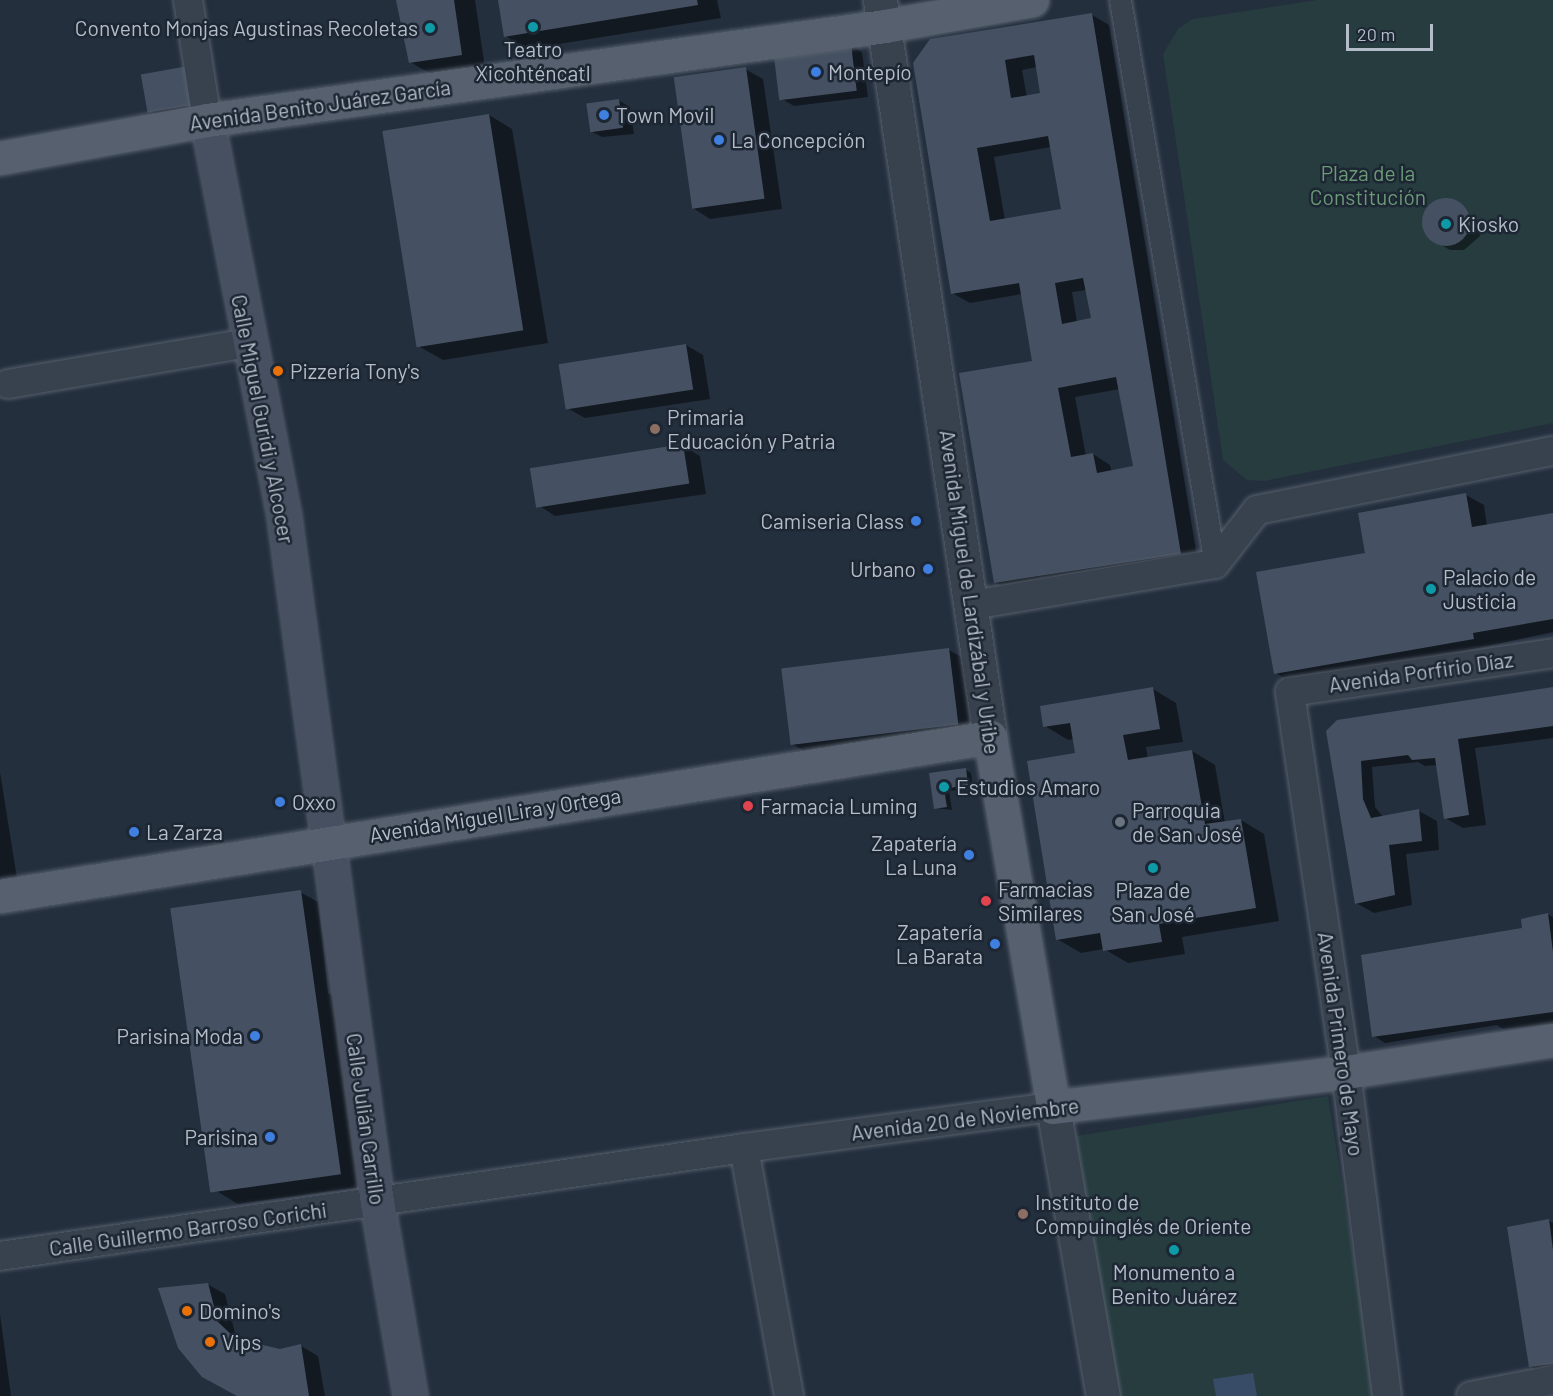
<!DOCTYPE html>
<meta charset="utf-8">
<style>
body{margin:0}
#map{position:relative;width:1553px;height:1396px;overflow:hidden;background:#242f3e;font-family:Barlow,sans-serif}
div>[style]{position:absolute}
.green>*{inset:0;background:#263c3f;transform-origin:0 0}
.water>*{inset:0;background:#394c67}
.shadow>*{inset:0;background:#0007}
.building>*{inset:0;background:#455162;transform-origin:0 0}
.round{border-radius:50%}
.roads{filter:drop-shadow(0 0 2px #565f6c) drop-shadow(0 0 2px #565f6c)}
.pedestrian>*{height:21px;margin:-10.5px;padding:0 10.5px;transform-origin:10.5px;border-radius:10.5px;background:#38414e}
.minor>*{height:28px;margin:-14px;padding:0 14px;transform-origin:14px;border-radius:14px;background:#38414e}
.tertiary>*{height:33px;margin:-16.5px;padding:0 16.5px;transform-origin:16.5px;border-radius:16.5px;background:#38414e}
.secondary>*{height:33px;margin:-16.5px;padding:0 16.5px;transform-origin:16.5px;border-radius:16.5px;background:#465061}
.primary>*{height:33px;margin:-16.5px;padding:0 16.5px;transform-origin:16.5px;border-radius:16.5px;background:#56606e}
.dots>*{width:16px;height:16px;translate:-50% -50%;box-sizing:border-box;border:3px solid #1d2633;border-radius:50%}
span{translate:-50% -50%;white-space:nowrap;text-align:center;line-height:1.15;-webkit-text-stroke:5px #1d2633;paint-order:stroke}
.poi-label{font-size:21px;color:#b4bcc9}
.right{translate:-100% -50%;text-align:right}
.left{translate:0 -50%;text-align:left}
.street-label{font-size:21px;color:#b4bcc9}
.park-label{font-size:21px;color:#6b9a76}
.scale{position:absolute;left:1346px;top:24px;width:87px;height:27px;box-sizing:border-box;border:3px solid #b4bcc9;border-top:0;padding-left:8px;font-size:18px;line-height:21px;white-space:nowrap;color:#b4bcc9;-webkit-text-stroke:4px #1d2633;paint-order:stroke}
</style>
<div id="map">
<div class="green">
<div style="clip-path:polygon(1317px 0,1553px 0,1553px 423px,1264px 481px,1247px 480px,1223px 460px,1163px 54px,1178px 29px,1193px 19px)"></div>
<div style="left:1328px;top:1096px;width:304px;height:255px;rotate:81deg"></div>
</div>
<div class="water">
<div style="clip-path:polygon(1253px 1373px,1257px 1396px,1216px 1396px,1213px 1379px)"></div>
</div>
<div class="shadow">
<div style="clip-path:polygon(398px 0,475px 0,485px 68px,433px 75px,410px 62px)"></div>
<div style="clip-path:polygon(499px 0,717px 0,721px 18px,528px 49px,505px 36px)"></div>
<div style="clip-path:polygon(evenodd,1092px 15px,1109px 25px,1198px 563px,1013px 593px,995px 582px,1033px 363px,1022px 294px,970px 303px,952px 293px,914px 63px,1092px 15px,1037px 67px,1042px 94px,1027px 97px,1022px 70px,1037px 67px,1092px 15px,1051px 147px,1062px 210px,1005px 220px,994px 157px,1051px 147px,1092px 15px,1087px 290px,1092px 320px,1077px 322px,1072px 292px,1087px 290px,1092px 15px,1120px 389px,1135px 468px,1112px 472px,1110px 465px,1093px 454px,1086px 456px,1075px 397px,1120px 389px)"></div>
<div style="clip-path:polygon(851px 46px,862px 52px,868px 97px,794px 106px,782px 99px)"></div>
<div style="clip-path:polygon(745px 69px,763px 79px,782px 209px,710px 219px,693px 208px)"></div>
<div style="clip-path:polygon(143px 74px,212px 109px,161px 117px,149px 110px)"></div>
<div style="clip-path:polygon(618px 100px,630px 107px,634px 134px,602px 137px,590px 131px)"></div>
<div style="clip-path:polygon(489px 115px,512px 129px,548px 343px,443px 360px,420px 347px)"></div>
<div style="clip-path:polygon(1451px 200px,1479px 222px,1480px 236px,1464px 250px,1450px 250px,1438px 243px,1424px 225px,1426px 211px,1436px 201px)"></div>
<div style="clip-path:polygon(686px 345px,703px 355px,710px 399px,585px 418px,567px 408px)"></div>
<div style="clip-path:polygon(683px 446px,700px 456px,706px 494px,555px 516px,538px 505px)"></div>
<div style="clip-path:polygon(1466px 495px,1484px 505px,1487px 526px,1553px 515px,1553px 632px,1299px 687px,1276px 673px,1367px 554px)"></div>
<div style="clip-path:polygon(949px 650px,972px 663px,982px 736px,815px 757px,792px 744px)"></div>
<div style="clip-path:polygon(1153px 689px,1176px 703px,1183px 742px,1146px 747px,1148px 759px,1192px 751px,1215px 765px,1225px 823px,1241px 820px,1264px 834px,1279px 921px,1182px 937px,1185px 954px,1128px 963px,1104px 949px,1081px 953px,1057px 939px,1077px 755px,1074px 739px,1068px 740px,1045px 726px)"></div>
<div style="clip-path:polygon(1553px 689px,1553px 738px,1475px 748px,1486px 825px,1463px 828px,1445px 818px,1438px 765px,1425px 766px,1418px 762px,1372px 767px,1375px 807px,1383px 817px,1419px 811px,1437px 821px,1439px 850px,1406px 854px,1412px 905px,1374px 913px,1356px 903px,1327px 731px,1337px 721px)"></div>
<div style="clip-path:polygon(966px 770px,971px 773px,973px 788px,949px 791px,952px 810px,935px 808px,930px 775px)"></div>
<div style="clip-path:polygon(0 772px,19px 891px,0 894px)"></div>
<div style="clip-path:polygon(300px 892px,318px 902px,328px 993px,334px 996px,361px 1187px,238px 1204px,215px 1190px)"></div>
<div style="clip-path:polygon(1547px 914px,1553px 917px,1553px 1024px,1503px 1029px,1497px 1025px,1385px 1043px,1374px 1036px)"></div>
<div style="clip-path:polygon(1549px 1221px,1553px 1223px,1553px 1376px,1548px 1376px,1530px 1366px)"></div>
<div style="clip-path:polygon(207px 1284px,225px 1294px,235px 1333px,245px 1342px,280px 1350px,301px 1346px,318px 1356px,325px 1396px,239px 1396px,203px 1376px)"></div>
<div style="clip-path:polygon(0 1314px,11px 1396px,0 1396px)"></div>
</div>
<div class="building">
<div style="clip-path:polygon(396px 0,454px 0,462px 55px,409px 63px)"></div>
<div style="clip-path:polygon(498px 0,697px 0,698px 5px,504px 37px)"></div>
<div style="clip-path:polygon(evenodd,1092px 13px,1181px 554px,994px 583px,959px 373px,1032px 361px,1019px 283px,951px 294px,913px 63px,930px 39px,1092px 13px,1034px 55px,1040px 93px,1011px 98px,1005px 60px,1034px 55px,1092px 13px,1048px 136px,1061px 209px,990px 221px,977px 148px,1048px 136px,1092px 13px,1083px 278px,1091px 318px,1062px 324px,1055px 283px,1083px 278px,1092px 13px,1116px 377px,1133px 466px,1097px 473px,1093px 453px,1071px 457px,1058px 388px,1116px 377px)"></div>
<div style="left:851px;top:44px;width:47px;height:78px;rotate:83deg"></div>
<div style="left:194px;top:65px;width:39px;height:54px;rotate:80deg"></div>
<div style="left:746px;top:67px;width:133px;height:73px;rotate:82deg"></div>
<div style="left:619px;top:99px;width:29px;height:33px;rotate:82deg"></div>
<div style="left:489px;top:114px;width:219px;height:108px;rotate:81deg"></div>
<div class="round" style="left:1422px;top:198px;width:48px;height:48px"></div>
<div style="left:686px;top:344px;width:46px;height:129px;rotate:81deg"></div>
<div style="left:683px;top:444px;width:40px;height:155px;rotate:81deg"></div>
<div style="clip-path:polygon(1466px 493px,1472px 527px,1553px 513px,1553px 619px,1473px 633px,1474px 639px,1274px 674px,1256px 572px,1365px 553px,1358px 513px)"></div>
<div style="left:949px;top:648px;width:77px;height:169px;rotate:83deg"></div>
<div style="clip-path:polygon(1153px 687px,1160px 729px,1123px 735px,1128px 760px,1192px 750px,1205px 824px,1241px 819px,1256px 908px,1159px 924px,1162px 942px,1103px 951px,1100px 933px,1056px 940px,1027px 761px,1075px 753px,1070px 723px,1043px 727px,1040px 706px)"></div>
<div style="clip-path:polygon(1553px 687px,1553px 726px,1458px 739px,1469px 815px,1444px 819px,1435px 758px,1412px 760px,1408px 755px,1361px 761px,1363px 799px,1371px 818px,1419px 809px,1422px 841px,1389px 845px,1395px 895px,1355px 904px,1326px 731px,1337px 720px)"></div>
<div style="clip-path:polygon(966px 768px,968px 785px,944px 789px,947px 807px,934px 809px,929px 773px)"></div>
<div style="left:301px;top:890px;width:287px;height:132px;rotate:82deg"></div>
<div style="clip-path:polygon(1548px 913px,1553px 952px,1553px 1012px,1372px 1037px,1361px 955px,1522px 928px,1521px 919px)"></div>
<div style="clip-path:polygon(1549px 1219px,1553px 1250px,1553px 1364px,1529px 1367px,1507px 1227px)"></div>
<div style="clip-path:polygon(208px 1283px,218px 1322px,236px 1339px,280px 1349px,301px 1344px,309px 1396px,237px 1396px,202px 1377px,178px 1348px,158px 1288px)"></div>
</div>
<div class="roads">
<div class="pedestrian">
<div style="left:1120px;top:0;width:572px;rotate:80.44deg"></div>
</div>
<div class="minor">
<div style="left:188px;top:0;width:121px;rotate:81deg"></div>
<div style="left:8px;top:384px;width:243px;rotate:-9.7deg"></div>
<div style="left:972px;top:605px;width:246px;rotate:-9.6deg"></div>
<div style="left:1215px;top:564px;width:68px;rotate:-52.1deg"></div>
<div style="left:1257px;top:510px;width:302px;rotate:-11.3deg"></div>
<div style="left:744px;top:1148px;width:252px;rotate:79.7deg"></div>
<div style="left:0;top:1256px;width:752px;rotate:-8.26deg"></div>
<div style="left:744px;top:1148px;width:312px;rotate:-7.6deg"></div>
<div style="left:1387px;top:1396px;width:327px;rotate:-97.2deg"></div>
<div style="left:1346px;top:1072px;width:384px;rotate:-98.4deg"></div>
<div style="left:1290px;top:692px;width:266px;rotate:-8.4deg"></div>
<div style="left:1471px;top:1396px;width:84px;rotate:-11deg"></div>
</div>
<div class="tertiary">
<div style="left:880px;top:0;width:745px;rotate:81.51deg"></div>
<div style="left:1053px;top:1107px;width:293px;rotate:80.2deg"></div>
</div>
<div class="secondary">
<div style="left:207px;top:120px;width:404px;rotate:79deg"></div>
<div style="left:284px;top:517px;width:691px;rotate:82.27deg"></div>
<div style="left:377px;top:1202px;width:197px;rotate:80.3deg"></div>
</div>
<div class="primary">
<div style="left:0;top:158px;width:210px;rotate:-10.4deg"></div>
<div style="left:207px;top:120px;width:684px;rotate:-7.89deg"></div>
<div style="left:885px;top:26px;width:149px;rotate:-10deg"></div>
<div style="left:0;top:896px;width:1003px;rotate:-9.12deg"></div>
<div style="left:990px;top:737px;width:375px;rotate:80.3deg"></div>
<div style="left:1053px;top:1107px;width:295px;rotate:-6.8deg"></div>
<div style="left:1346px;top:1072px;width:209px;rotate:-8.8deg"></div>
</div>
</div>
<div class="dots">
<div style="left:533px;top:27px;background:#0f9aa8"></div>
<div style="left:430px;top:28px;background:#0f9aa8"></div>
<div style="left:816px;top:72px;background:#3f7fe0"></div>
<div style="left:604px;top:115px;background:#3f7fe0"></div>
<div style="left:719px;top:140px;background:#3f7fe0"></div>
<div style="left:1446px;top:224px;background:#0f9aa8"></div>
<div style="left:278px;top:371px;background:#e8710a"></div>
<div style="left:655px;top:429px;background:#8d6e63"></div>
<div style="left:916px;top:521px;background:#3f7fe0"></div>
<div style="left:928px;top:569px;background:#3f7fe0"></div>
<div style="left:1431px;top:589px;background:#0f9aa8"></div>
<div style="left:944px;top:787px;background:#0f9aa8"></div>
<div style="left:280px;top:802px;background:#3f7fe0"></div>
<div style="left:748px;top:806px;background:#e0444e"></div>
<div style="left:1120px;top:822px;background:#6b7280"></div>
<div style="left:134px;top:832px;background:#3f7fe0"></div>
<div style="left:969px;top:855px;background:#3f7fe0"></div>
<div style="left:1153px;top:868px;background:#0f9aa8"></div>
<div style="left:986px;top:901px;background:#e0444e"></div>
<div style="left:995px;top:944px;background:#3f7fe0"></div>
<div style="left:255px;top:1036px;background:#3f7fe0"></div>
<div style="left:270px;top:1137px;background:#3f7fe0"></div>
<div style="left:1023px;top:1214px;background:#8d6e63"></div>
<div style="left:1174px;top:1250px;background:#0f9aa8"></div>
<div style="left:187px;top:1311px;background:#e8710a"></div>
<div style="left:210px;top:1342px;background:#e8710a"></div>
</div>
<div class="poi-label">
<span class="right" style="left:418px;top:28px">Convento Monjas Agustinas Recoletas</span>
<span style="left:533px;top:61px">Teatro<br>Xicohténcatl</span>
<span class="left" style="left:828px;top:72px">Montepío</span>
<span class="left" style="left:616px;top:115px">Town Movil</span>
<span class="left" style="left:731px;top:140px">La Concepción</span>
<span class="left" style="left:1458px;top:224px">Kiosko</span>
<span class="left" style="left:290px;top:371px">Pizzería Tony's</span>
<span class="left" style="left:667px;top:429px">Primaria<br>Educación y Patria</span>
<span class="right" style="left:904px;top:521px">Camiseria Class</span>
<span class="right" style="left:916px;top:569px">Urbano</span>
<span class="left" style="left:1443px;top:589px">Palacio de<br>Justicia</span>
<span class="left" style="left:956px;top:787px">Estudios Amaro</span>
<span class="left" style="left:292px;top:802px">Oxxo</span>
<span class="left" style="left:760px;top:806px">Farmacia Luming</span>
<span class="left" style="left:1132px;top:822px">Parroquia<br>de San José</span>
<span class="left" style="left:146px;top:832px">La Zarza</span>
<span class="right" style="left:957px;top:855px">Zapatería<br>La Luna</span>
<span class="left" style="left:998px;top:901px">Farmacias<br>Similares</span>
<span style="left:1153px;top:902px">Plaza de<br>San José</span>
<span class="right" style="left:983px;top:944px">Zapatería<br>La Barata</span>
<span class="right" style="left:243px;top:1036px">Parisina Moda</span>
<span class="right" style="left:258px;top:1137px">Parisina</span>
<span class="left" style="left:1035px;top:1214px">Instituto de<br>Compuinglés de Oriente</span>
<span style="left:1174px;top:1284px">Monumento a<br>Benito Juárez</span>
<span class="left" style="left:199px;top:1311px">Domino's</span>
<span class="left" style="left:222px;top:1342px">Vips</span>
</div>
<div class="street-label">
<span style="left:320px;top:105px;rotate:-8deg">Avenida Benito Juárez García</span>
<span style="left:263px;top:419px;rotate:79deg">Calle Miguel Guridi y Alcocer</span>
<span style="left:970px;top:592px;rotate:82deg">Avenida Miguel de Lardizábal y Uribe</span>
<span style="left:1421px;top:672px;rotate:-8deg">Avenida Porfirio Díaz</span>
<span style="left:495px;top:815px;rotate:-9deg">Avenida Miguel Lira y Ortega</span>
<span style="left:1341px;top:1044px;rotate:82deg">Avenida Primero de Mayo</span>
<span style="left:366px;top:1119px;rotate:82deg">Calle Julián Carrillo</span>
<span style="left:965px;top:1119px;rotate:-7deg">Avenida 20 de Noviembre</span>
<span style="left:188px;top:1229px;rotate:-8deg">Calle Guillermo Barroso Corichi</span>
</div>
<div class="park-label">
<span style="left:1368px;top:185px">Plaza de la<br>Constitución</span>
</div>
<div class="scale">20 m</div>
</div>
